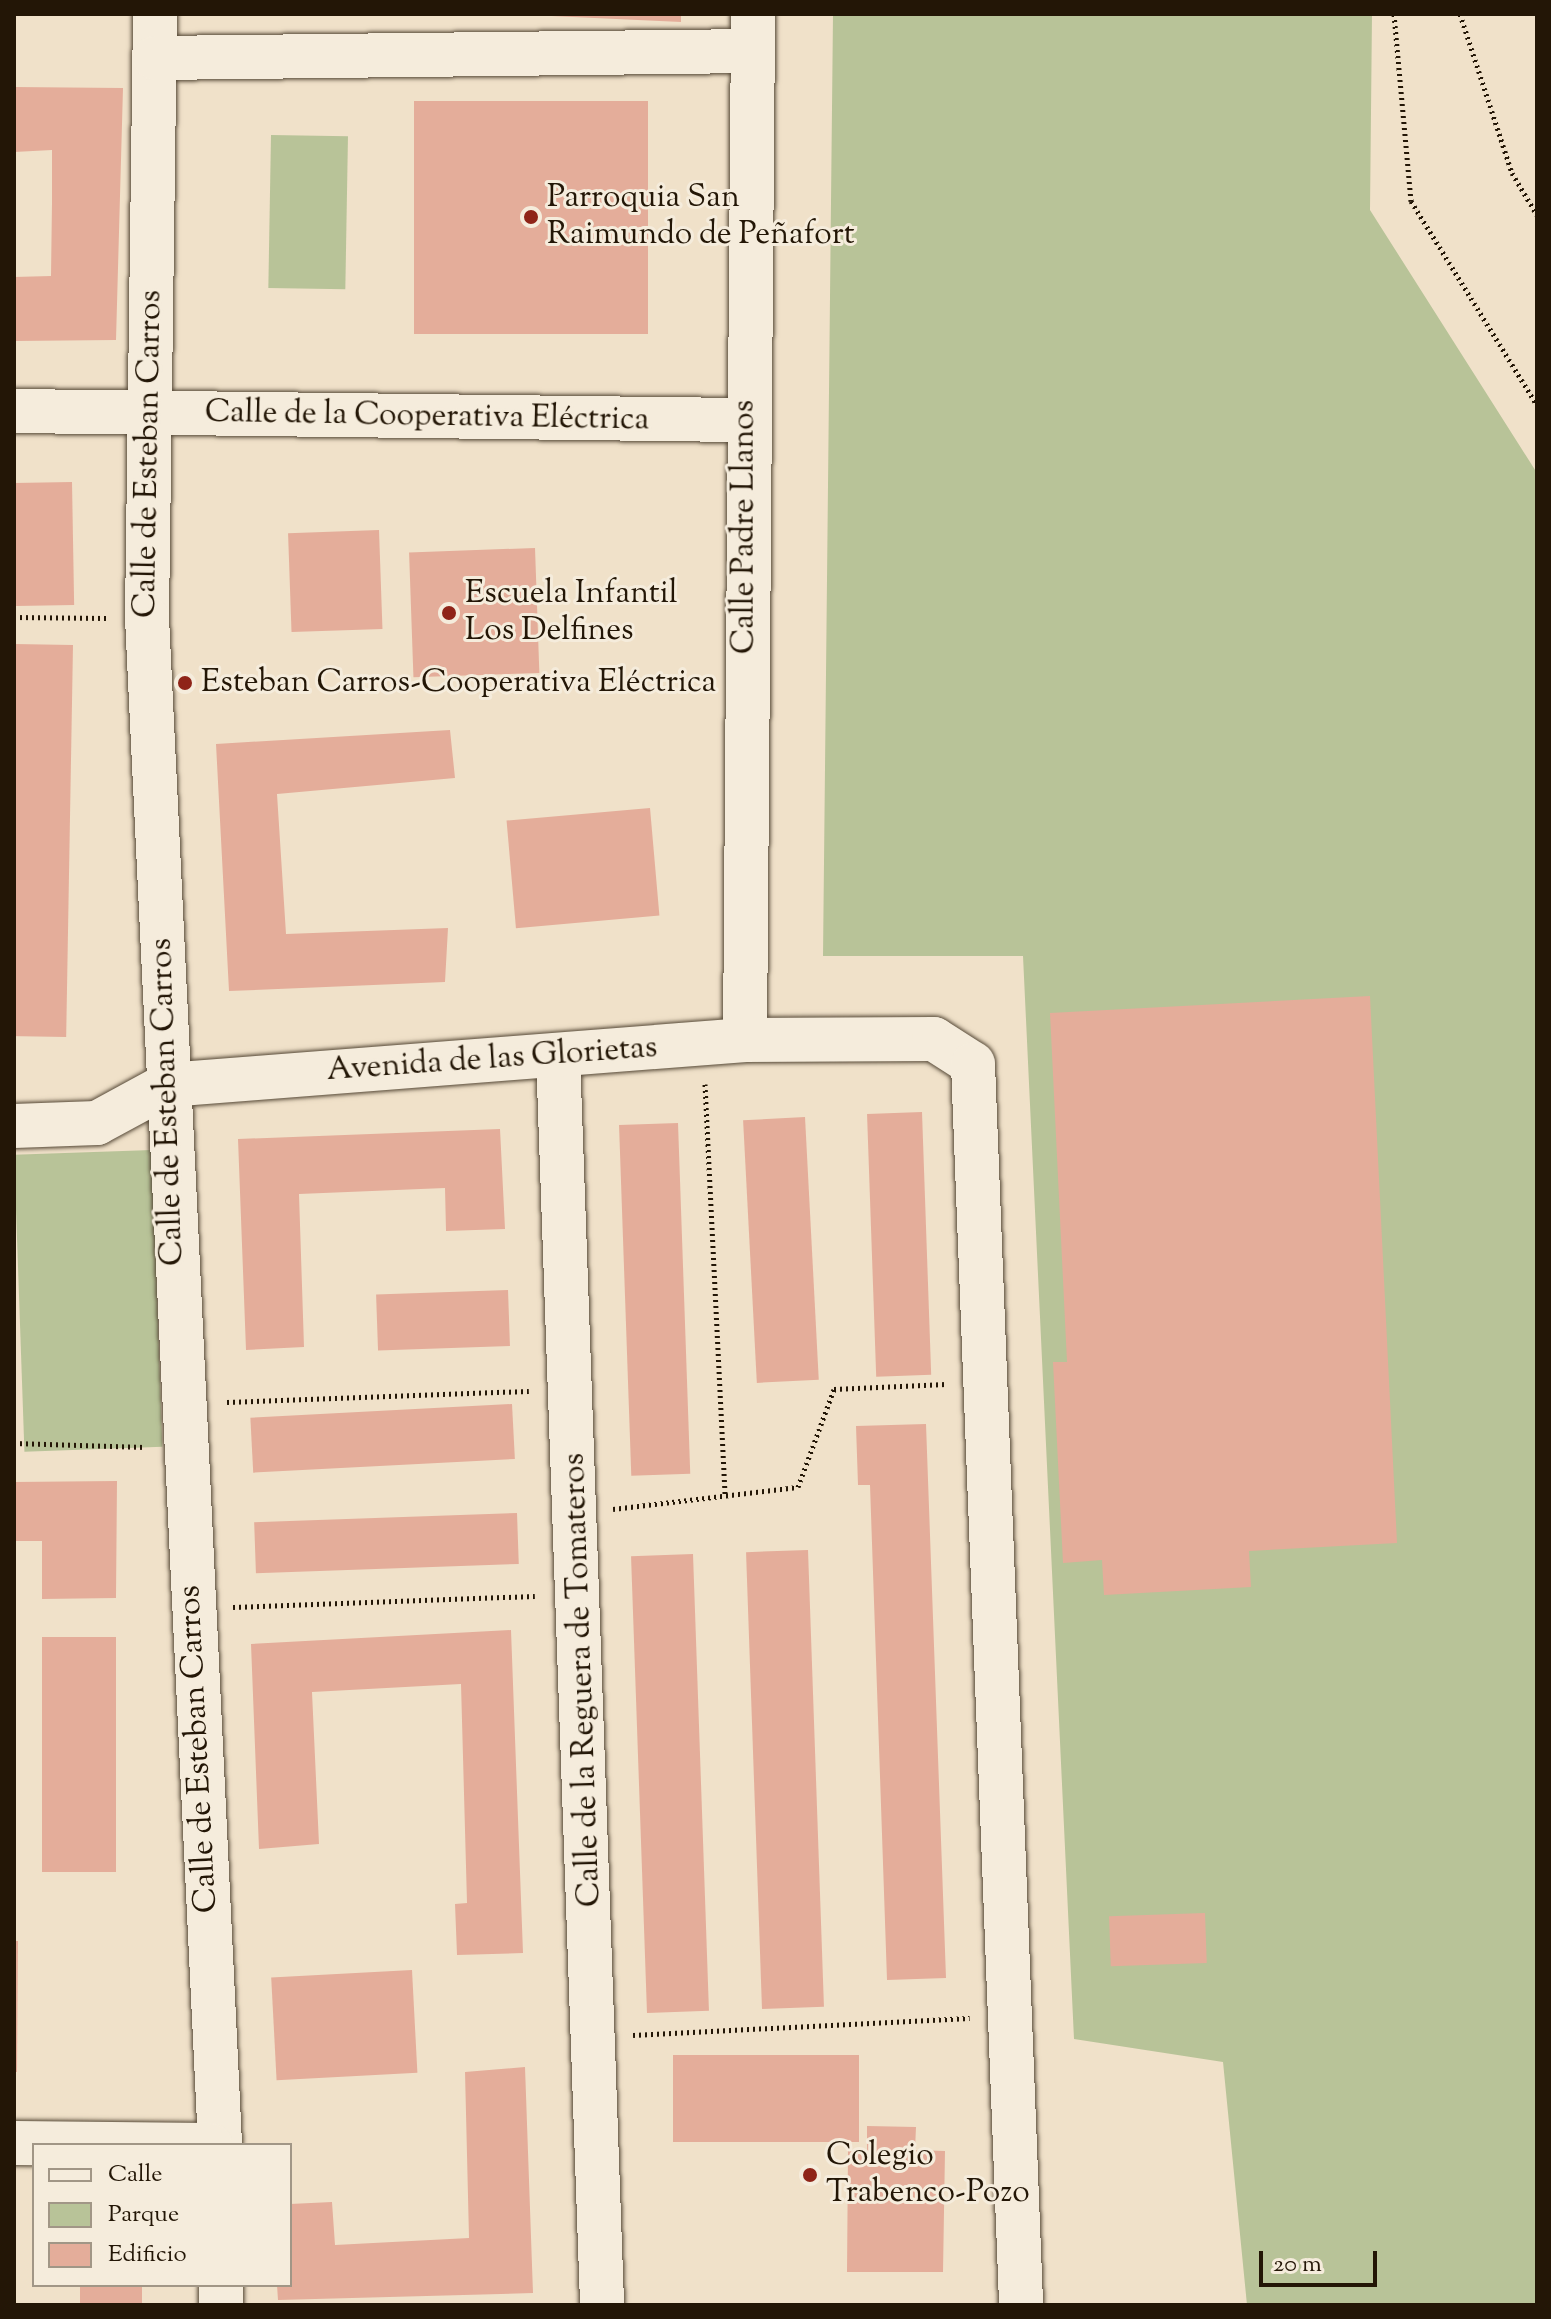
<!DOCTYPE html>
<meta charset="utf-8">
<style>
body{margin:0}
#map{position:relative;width:1551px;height:2319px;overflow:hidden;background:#f0e1c9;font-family:"Sorts Mill Goudy",serif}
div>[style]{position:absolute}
.green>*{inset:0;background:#b8c398;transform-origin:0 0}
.building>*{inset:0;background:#e4ad9a;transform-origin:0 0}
.path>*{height:5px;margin-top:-2.5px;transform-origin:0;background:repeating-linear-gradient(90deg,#231606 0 2px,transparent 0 6px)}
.roads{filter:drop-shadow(0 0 2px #564937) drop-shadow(0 0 2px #564937)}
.minor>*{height:44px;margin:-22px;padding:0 22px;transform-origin:22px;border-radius:22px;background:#f5ecdc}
.dots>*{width:22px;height:22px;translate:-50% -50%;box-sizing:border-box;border:4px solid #f5ecdc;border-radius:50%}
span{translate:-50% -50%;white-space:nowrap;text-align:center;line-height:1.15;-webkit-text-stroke:6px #f5ecdc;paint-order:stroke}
.poi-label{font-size:32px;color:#231606}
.left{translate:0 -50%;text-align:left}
.street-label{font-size:32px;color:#231606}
.frame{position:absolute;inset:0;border:16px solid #231606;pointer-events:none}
.legend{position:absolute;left:32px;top:2143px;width:260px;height:144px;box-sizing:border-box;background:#f5ecdc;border:2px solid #a19686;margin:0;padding:10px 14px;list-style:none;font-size:24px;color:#231606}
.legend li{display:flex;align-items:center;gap:16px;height:40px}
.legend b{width:40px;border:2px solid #a19686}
.scale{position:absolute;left:1259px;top:2251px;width:118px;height:36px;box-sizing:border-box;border:4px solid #231606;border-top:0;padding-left:10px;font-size:24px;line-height:28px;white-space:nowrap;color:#231606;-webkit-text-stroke:6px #f5ecdc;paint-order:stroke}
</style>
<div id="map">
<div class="green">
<div style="clip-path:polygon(833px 14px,1372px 14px,1370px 210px,1537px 473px,1537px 2305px,1247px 2305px,1223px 2062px,1074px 2039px,1023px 956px,823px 956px)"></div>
<div style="left:271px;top:135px;width:77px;height:153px;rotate:1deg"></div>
<div style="left:152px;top:1150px;width:297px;height:138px;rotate:88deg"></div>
</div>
<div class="building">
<div style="clip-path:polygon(506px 14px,681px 14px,681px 22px)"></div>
<div style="clip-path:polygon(14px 87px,123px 88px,116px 340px,14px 341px,14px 277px,51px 276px,52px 202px,52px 150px,14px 152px)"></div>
<div style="left:414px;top:101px;width:234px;height:233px"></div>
<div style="left:72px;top:482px;width:123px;height:58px;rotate:89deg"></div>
<div style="left:379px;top:530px;width:99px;height:91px;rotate:88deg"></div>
<div style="left:535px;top:548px;width:125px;height:126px;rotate:88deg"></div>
<div style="left:73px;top:645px;width:392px;height:59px;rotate:91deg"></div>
<div style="clip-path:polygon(450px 730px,455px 778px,277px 794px,286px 934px,448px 928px,445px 982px,229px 991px,216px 744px)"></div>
<div style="left:650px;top:808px;width:108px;height:144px;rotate:85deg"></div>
<div style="clip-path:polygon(1370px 996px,1397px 1543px,1249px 1551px,1251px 1587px,1104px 1595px,1102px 1560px,1063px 1563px,1053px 1362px,1067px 1362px,1050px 1013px)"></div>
<div style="left:922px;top:1112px;width:263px;height:55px;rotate:88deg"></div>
<div style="left:805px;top:1117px;width:263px;height:62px;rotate:87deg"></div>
<div style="left:678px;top:1123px;width:351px;height:59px;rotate:88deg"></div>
<div style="clip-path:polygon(500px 1129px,505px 1229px,446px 1231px,445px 1188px,299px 1194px,304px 1347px,246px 1350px,238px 1139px)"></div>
<div style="left:508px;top:1290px;width:56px;height:132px;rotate:88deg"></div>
<div style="left:512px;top:1404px;width:55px;height:262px;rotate:87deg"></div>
<div style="clip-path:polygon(926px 1424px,946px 1978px,887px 1980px,870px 1485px,858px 1485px,856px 1426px)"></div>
<div style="clip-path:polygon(117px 1481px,116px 1598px,42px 1599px,42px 1541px,14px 1541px,14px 1482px)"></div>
<div style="left:517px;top:1513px;width:51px;height:263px;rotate:88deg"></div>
<div style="left:808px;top:1550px;width:457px;height:62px;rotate:88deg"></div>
<div style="left:693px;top:1554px;width:457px;height:62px;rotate:88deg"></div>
<div style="clip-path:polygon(511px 1630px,523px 1953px,457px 1955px,455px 1904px,467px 1903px,461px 1684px,312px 1692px,319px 1844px,259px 1849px,251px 1644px)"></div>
<div style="left:116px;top:1637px;width:235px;height:74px;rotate:90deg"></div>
<div style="left:1205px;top:1913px;width:50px;height:96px;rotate:88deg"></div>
<div style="clip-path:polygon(14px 1941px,18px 1941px,17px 2072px,14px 2072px)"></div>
<div style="left:412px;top:1970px;width:103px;height:141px;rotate:87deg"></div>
<div style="left:859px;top:2055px;width:87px;height:186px;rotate:90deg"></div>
<div style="clip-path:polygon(525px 2067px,533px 2293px,278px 2300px,277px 2285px,290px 2285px,290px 2204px,332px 2202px,335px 2245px,469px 2238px,465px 2072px)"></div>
<div style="clip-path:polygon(867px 2126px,916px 2127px,915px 2150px,945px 2151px,943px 2272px,847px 2272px,848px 2151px,867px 2151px)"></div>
<div style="left:80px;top:2285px;width:62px;height:20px"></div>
</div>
<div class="path">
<div style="left:1394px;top:14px;width:188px;rotate:84.8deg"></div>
<div style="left:1411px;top:201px;width:240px;rotate:58.3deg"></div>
<div style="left:1460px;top:14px;width:167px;rotate:71.9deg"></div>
<div style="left:1512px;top:173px;width:49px;rotate:59.2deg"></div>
<div style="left:14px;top:617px;width:92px;rotate:0.6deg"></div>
<div style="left:705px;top:1084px;width:412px;rotate:87.2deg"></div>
<div style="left:227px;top:1402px;width:302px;rotate:-2.1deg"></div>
<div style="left:14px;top:1443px;width:131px;rotate:1.7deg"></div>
<div style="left:613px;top:1509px;width:186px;rotate:-6.8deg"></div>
<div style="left:798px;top:1487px;width:104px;rotate:-69.8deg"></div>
<div style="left:834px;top:1389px;width:112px;rotate:-2.6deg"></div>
<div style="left:233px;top:1607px;width:302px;rotate:-2.1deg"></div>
<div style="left:633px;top:2035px;width:337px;rotate:-2.9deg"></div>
</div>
<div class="roads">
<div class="minor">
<div style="left:155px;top:14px;width:604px;rotate:90.76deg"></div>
<div style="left:147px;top:618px;width:1529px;rotate:87.26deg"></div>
<div style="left:155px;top:58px;width:598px;rotate:-0.67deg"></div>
<div style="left:14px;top:411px;width:731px;rotate:0.71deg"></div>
<div style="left:745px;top:1040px;width:1026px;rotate:-89.55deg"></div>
<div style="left:558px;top:1055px;width:1251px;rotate:87.98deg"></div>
<div style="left:14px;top:1126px;width:83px;rotate:-2.1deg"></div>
<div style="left:97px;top:1123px;width:80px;rotate:-28.5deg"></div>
<div style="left:167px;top:1085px;width:580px;rotate:-4.45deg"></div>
<div style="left:745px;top:1040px;width:189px;rotate:-0.3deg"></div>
<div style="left:934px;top:1039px;width:46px;rotate:32.7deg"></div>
<div style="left:973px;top:1064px;width:1242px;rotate:87.78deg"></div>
<div style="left:14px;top:2143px;width:196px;rotate:0.6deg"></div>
<div style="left:221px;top:2285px;width:20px;rotate:90deg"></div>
</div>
</div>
<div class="dots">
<div style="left:531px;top:217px;background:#8f2418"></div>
<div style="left:449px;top:613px;background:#8f2418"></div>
<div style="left:185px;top:683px;background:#8f2418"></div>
<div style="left:810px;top:2175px;background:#8f2418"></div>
</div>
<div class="poi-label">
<span class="left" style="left:547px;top:217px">Parroquia San<br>Raimundo de Peñafort</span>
<span class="left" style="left:465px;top:613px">Escuela Infantil<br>Los Delfines</span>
<span class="left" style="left:201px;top:683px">Esteban Carros-Cooperativa Eléctrica</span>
<span class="left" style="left:826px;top:2175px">Colegio<br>Trabenco-Pozo</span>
</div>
<div class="street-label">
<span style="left:427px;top:417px;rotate:1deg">Calle de la Cooperativa Eléctrica</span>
<span style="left:149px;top:454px;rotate:-89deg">Calle de Esteban Carros</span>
<span style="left:745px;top:527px;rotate:-90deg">Calle Padre Llanos</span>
<span style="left:492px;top:1060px;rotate:-4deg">Avenida de las Glorietas</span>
<span style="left:168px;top:1102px;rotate:-92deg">Calle de Esteban Carros</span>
<span style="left:583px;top:1680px;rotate:-92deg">Calle de la Reguera de Tomateros</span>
<span style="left:199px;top:1749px;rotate:-93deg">Calle de Esteban Carros</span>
</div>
<div class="frame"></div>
<ul class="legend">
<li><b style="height:10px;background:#f5ecdc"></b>Calle</li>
<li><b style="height:22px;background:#b8c398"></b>Parque</li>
<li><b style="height:22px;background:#e4ad9a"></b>Edificio</li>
</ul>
<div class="scale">20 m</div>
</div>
